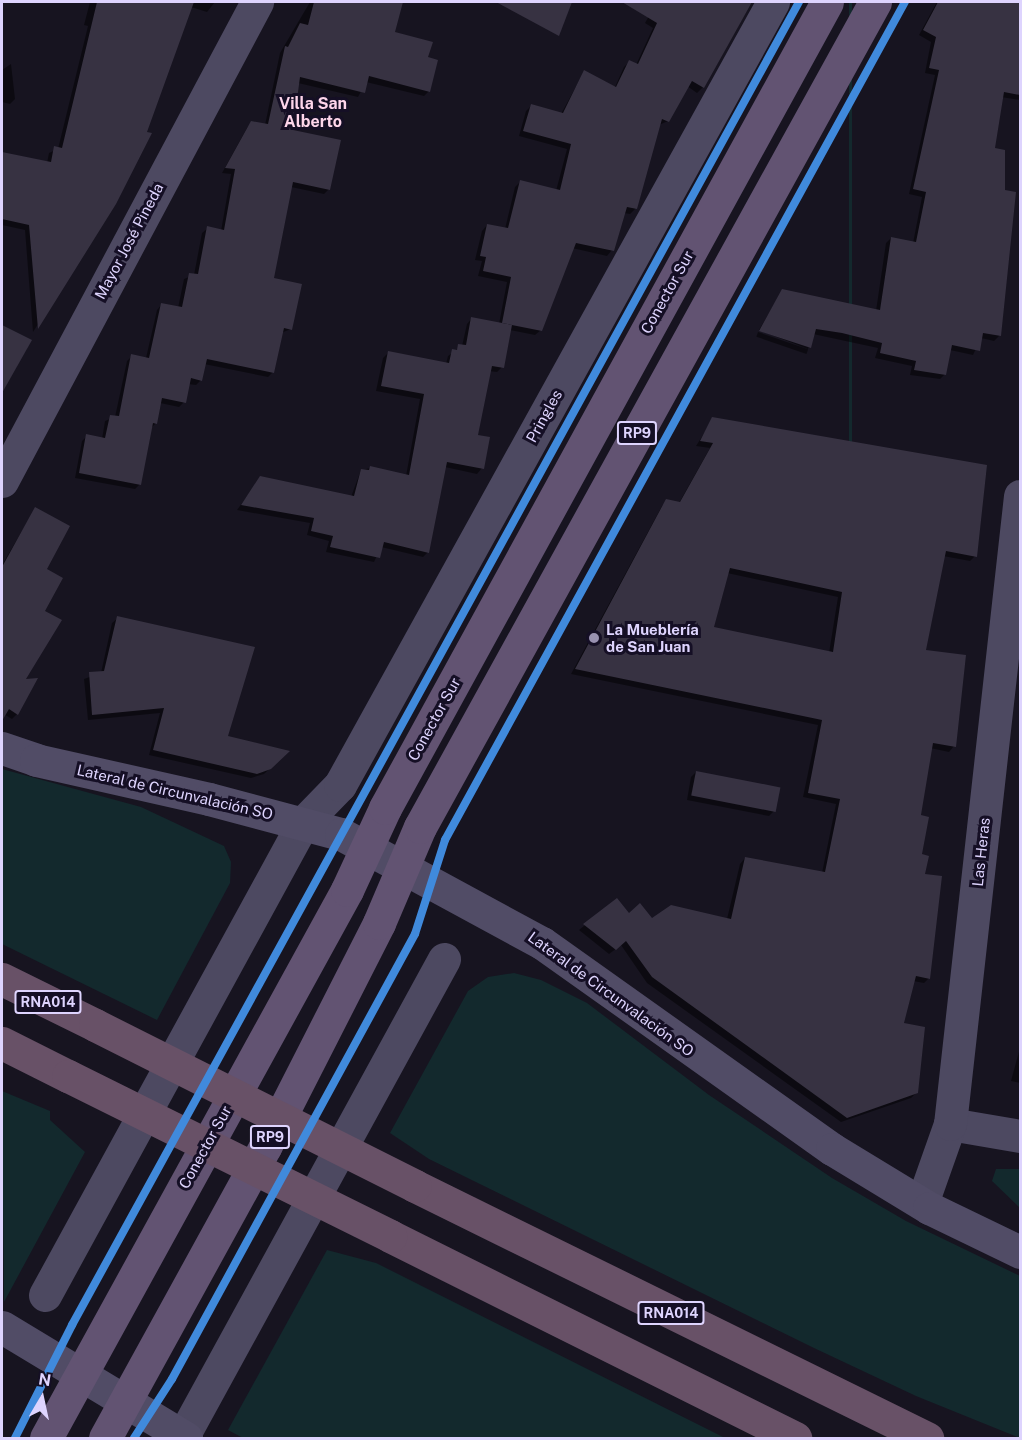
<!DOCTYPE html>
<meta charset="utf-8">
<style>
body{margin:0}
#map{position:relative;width:1022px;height:1440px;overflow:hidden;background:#171420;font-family:"Public Sans",sans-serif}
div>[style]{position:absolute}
.green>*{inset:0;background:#13292d;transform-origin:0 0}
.shadow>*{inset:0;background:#0007;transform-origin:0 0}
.building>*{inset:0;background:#373242;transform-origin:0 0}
.street>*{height:33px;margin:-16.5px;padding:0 16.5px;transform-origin:16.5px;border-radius:16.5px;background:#4d4961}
.secondary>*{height:33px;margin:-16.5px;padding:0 16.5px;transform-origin:16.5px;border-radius:16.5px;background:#514c66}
.primary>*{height:33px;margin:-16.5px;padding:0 16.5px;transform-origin:16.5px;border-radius:16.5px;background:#625372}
.highway>*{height:33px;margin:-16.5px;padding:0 16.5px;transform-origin:16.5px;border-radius:16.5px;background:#685167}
.highway-bridge>*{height:33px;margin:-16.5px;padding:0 16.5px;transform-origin:16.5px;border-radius:16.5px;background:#685167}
.cycleway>*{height:8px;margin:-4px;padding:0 4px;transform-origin:4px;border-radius:4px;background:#408adc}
.dots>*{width:16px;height:16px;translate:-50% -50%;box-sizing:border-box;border:3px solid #150f25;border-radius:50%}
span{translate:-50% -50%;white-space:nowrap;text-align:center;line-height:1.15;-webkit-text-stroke:6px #150f25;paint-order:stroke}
.shield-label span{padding:2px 4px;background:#150f25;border:2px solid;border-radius:4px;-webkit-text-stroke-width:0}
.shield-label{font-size:14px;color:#ded4fe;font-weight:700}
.street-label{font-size:15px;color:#ded4fe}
.poi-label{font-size:15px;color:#ded4fe;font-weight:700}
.left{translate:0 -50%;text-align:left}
.neighbourhood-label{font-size:16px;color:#fed6eb;font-weight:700}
.frame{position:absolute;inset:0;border:3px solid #ded4fe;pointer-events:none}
.north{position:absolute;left:12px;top:1368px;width:60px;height:60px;-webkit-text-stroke:4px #150f25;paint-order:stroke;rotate:9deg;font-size:16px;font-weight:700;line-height:24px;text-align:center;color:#ded4fe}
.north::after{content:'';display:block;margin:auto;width:21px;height:27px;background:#ded4fe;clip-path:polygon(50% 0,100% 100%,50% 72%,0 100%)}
</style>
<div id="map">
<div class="green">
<div style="left:849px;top:2px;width:3px;height:921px"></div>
<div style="clip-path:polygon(2px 769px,141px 807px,224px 846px,231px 862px,230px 883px,157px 1020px,2px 944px)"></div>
<div style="clip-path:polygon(514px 973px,541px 980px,587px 1003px,709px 1095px,832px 1178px,906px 1221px,1020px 1276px,1020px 1438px,916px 1396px,814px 1348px,429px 1159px,390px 1133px,468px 991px,488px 977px)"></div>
<div style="clip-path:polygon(2px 1091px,50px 1111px,50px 1120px,85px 1152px,4px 1302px)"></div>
<div style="clip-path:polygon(996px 1169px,1020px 1169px,1020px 1208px,992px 1181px)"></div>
<div style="clip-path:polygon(327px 1250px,376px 1263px,725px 1438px,243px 1438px,228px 1430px)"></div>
</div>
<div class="shadow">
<div style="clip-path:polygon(90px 2px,215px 2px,207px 12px,191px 7px,115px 203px,33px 332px,25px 230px,2px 225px,2px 154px,47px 163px,49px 153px,58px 149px,88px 26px,84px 25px)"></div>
<div style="clip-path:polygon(310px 2px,400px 5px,393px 33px,426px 58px,429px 91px,424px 96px,366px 82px,358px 97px,298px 83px,291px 131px,329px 189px,324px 194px,291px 187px,272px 279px,291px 329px,281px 333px,273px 372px,268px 377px,204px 364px,201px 380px,196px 385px,188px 384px,184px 402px,179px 407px,160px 403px,156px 423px,150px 429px,140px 484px,135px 489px,75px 478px,82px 441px,87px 436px,102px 439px,105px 421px,115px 417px,127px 361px,132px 356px,146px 358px,157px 310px,162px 304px,178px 308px,184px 279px,194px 275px,202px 233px,208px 228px,221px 231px,231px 174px,222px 173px,247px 128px,252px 122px,265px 125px,280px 53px)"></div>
<div style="clip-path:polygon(657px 2px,752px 2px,703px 87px,697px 93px,687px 86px,668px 121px,659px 125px,635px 209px,630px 214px,624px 213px,612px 250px,607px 256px,572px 248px,541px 330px,535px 335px,510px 330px,502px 367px,497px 372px,489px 371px,477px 436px,482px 468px,477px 474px,445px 467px,428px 552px,423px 557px,381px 547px,374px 562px,326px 552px,329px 541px,307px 535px,310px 523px,237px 510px,261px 477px,351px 497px,361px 470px,371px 468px,406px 476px,420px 399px,376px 391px,383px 358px,388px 353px,446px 364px,448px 356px,462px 346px,467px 324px,472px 318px,499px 324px,507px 282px,478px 276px,482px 261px,475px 260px,482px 231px,487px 225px,505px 229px,515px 187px,520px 182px,556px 191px,567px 149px,519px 136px,526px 111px,532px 105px,561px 114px,584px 72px,615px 87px,624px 67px,629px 62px,636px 65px,653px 28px,645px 23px)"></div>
<div style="clip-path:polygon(937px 2px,1020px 2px,1020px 100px,1001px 97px,993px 149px,1003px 192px,1015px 194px,999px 336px,994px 341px,981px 338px,973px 355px,950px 350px,945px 374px,940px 379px,910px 375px,912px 366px,875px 358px,878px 348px,813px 334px,808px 349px,759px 330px,782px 291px,876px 311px,886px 243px,891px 238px,913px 243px,922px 197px,909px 194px,935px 75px,925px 73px,931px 42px,919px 35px)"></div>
<div style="clip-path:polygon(11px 64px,15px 99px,10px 104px,2px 102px,2px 70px)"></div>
<div style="clip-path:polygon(2px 327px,30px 341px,2px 392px)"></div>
<div style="left:758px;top:332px;width:53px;height:5px;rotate:19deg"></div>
<div style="clip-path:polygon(evenodd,713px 419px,975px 556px,970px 561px,943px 556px,924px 651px,954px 746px,949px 752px,930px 748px,920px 817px,929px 978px,924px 983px,913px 981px,902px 1024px,917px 1092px,911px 1098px,841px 1122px,647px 983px,621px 945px,609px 954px,579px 930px,616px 900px,628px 915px,652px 920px,727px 919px,740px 864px,745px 858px,822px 873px,836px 804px,803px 797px,818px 725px,571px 674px,662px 506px,667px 501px,679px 503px,710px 448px,696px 446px,713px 419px,727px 573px,838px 597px,829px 653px,712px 628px,727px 573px)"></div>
<div style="clip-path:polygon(35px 509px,45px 569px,17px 714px,12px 719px,2px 713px,2px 565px)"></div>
<div style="clip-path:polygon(118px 618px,226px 737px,287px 752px,264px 774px,251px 778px,149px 755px,160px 713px,88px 720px,84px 679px,101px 673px,112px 623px)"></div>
<div style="clip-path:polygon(696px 772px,774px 811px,769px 816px,687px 800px,691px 777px)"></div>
<div style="clip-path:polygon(1020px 1048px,1020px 1083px,1011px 1081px)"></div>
</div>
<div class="building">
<div style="clip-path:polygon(97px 2px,194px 2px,147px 132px,152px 133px,116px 204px,38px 329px,29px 225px,2px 219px,2px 152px,51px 162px,54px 146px,62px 148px)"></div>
<div style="clip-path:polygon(314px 2px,403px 2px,395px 32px,433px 42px,428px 57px,438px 60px,430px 92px,369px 76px,365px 93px,300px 77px,293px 130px,341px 140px,330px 190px,293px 182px,274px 278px,302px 284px,292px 330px,284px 328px,274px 373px,207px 359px,202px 381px,191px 378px,186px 403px,162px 398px,157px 424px,153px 423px,141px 485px,79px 473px,86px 434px,105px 438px,110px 415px,119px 416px,131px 354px,149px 358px,161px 303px,182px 307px,189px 273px,198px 274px,207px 226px,224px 230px,235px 169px,225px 168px,251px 121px,268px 124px,285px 46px,288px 47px,300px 23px,308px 25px)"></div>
<div style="clip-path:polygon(496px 2px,572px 2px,559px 36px)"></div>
<div style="clip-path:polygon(622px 2px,752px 2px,704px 88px,692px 81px,669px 122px,662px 119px,637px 209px,627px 207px,614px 251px,576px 243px,542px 331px,502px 323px,511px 277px,483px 271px,486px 257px,480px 256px,487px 224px,508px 228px,520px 180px,560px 190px,571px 144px,523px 131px,531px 104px,563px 113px,584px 70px,616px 87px,629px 60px,638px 64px,657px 23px)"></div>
<div style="clip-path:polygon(938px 2px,1020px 2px,1020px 95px,1004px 92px,995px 148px,1005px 150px,1005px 190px,1016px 192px,1001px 336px,983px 333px,980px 351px,952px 345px,946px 375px,914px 370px,916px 361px,880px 353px,882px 343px,842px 333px,816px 329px,811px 348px,759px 331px,782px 289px,880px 310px,891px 237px,916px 242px,926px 192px,913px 189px,939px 70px,929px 68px,936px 37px,923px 30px)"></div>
<div style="clip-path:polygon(471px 317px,512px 325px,504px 368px,492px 366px,478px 435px,490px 437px,484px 469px,447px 462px,429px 553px,384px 542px,380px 558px,330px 547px,333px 536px,311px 531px,314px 518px,241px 505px,260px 476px,354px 496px,361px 469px,369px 470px,370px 466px,409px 475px,424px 394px,381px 386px,388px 351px,449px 363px,452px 349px,457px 350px,458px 344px,466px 345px)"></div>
<div style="clip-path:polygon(2px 325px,32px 340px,2px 393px)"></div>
<div style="clip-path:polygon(evenodd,712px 417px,987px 465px,977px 557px,946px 551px,926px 650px,966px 655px,956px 747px,933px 743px,921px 815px,929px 817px,922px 854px,929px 856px,925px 874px,942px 876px,930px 979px,916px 976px,904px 1023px,925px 1027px,918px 1093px,847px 1118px,652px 977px,626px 941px,616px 950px,583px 924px,617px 898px,629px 913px,640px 903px,652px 918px,671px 905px,731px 919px,745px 857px,825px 872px,840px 799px,808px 793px,822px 720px,575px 669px,666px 499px,680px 502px,713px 443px,700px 441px,712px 417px,730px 568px,842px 592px,833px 652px,714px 627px,730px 568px)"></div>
<div style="clip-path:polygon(35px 507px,70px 526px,47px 569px,63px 578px,45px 611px,62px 620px,26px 679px,38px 678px,18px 715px,9px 709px,2px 721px,2px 567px)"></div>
<div style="clip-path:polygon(117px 616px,255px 647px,228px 736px,290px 751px,271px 769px,257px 774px,153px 750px,164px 708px,92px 715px,89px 672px,104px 671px)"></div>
<div style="left:696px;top:771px;width:86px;height:25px;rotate:11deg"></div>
</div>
<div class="street">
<div style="left:2px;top:481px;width:543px;rotate:-61.97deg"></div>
<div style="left:950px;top:1124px;width:71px;rotate:9.7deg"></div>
<div style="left:922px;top:1203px;width:84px;rotate:-70.5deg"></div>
<div style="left:950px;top:1124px;width:632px;rotate:-83.64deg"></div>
<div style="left:45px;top:1295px;width:538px;rotate:-61.34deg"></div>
<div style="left:303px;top:823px;width:53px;rotate:-45.8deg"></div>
<div style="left:340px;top:785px;width:895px;rotate:-61.06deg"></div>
<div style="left:182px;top:1438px;width:546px;rotate:-61.32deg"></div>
</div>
<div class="secondary">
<div style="left:2px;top:748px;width:36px;rotate:19deg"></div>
<div style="left:36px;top:760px;width:177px;rotate:12.7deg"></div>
<div style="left:209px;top:799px;width:137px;rotate:14.9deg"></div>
<div style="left:341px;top:834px;width:229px;rotate:28.5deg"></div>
<div style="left:542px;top:943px;width:356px;rotate:35.4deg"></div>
<div style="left:832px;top:1149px;width:114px;rotate:31.3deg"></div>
<div style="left:929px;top:1208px;width:101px;rotate:25.8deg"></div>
<div style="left:2px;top:1327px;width:215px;rotate:31.1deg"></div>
</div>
<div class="primary">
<div style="left:46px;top:1438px;width:625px;rotate:-61.22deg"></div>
<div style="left:347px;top:890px;width:90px;rotate:-65.1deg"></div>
<div style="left:385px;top:808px;width:919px;rotate:-61.26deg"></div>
<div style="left:105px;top:1438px;width:332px;rotate:-61.2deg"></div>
<div style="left:265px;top:1147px;width:251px;rotate:-63deg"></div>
<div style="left:379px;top:923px;width:104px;rotate:-66.9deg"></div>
<div style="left:420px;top:827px;width:942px;rotate:-61.12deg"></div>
</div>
<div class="highway">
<div style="left:2px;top:979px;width:104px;rotate:26.3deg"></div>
<div style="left:2px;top:1043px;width:74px;rotate:26.6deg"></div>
<div style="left:415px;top:1186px;width:571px;rotate:26.21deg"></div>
<div style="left:390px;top:1236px;width:453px;rotate:26.5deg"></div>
</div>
<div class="highway-bridge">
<div style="left:95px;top:1025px;width:358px;rotate:26.7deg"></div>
<div style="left:68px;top:1076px;width:360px;rotate:26.4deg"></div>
</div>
<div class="cycleway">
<div style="left:15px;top:1438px;width:127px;rotate:-63.2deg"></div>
<div style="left:72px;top:1325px;width:1510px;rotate:-61.21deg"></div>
<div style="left:134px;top:1438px;width:70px;rotate:-57.2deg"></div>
<div style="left:172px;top:1379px;width:507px;rotate:-61.36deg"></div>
<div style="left:415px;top:934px;width:99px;rotate:-72.3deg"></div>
<div style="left:445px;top:840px;width:956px;rotate:-61.24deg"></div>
</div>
<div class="dots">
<div style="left:594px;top:638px;background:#9891b0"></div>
</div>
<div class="shield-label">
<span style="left:637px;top:433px">RP9</span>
<span style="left:48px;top:1002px">RNA014</span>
<span style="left:270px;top:1137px">RP9</span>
<span style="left:671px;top:1313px">RNA014</span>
</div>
<div class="street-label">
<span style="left:129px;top:241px;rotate:-62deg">Mayor José Pineda</span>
<span style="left:667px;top:292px;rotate:-61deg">Conector Sur</span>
<span style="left:544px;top:416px;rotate:-61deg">Pringles</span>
<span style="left:434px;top:719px;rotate:-61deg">Conector Sur</span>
<span style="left:175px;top:792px;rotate:13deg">Lateral de Circunvalación SO</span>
<span style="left:981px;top:852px;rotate:-84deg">Las Heras</span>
<span style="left:611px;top:994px;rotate:36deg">Lateral de Circunvalación SO</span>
<span style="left:205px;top:1147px;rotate:-61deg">Conector Sur</span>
</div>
<div class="poi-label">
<span class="left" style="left:606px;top:638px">La Mueblería<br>de San Juan</span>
</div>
<div class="neighbourhood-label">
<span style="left:313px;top:113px">Villa San<br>Alberto</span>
</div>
<div class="frame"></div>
<div class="north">N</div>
</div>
